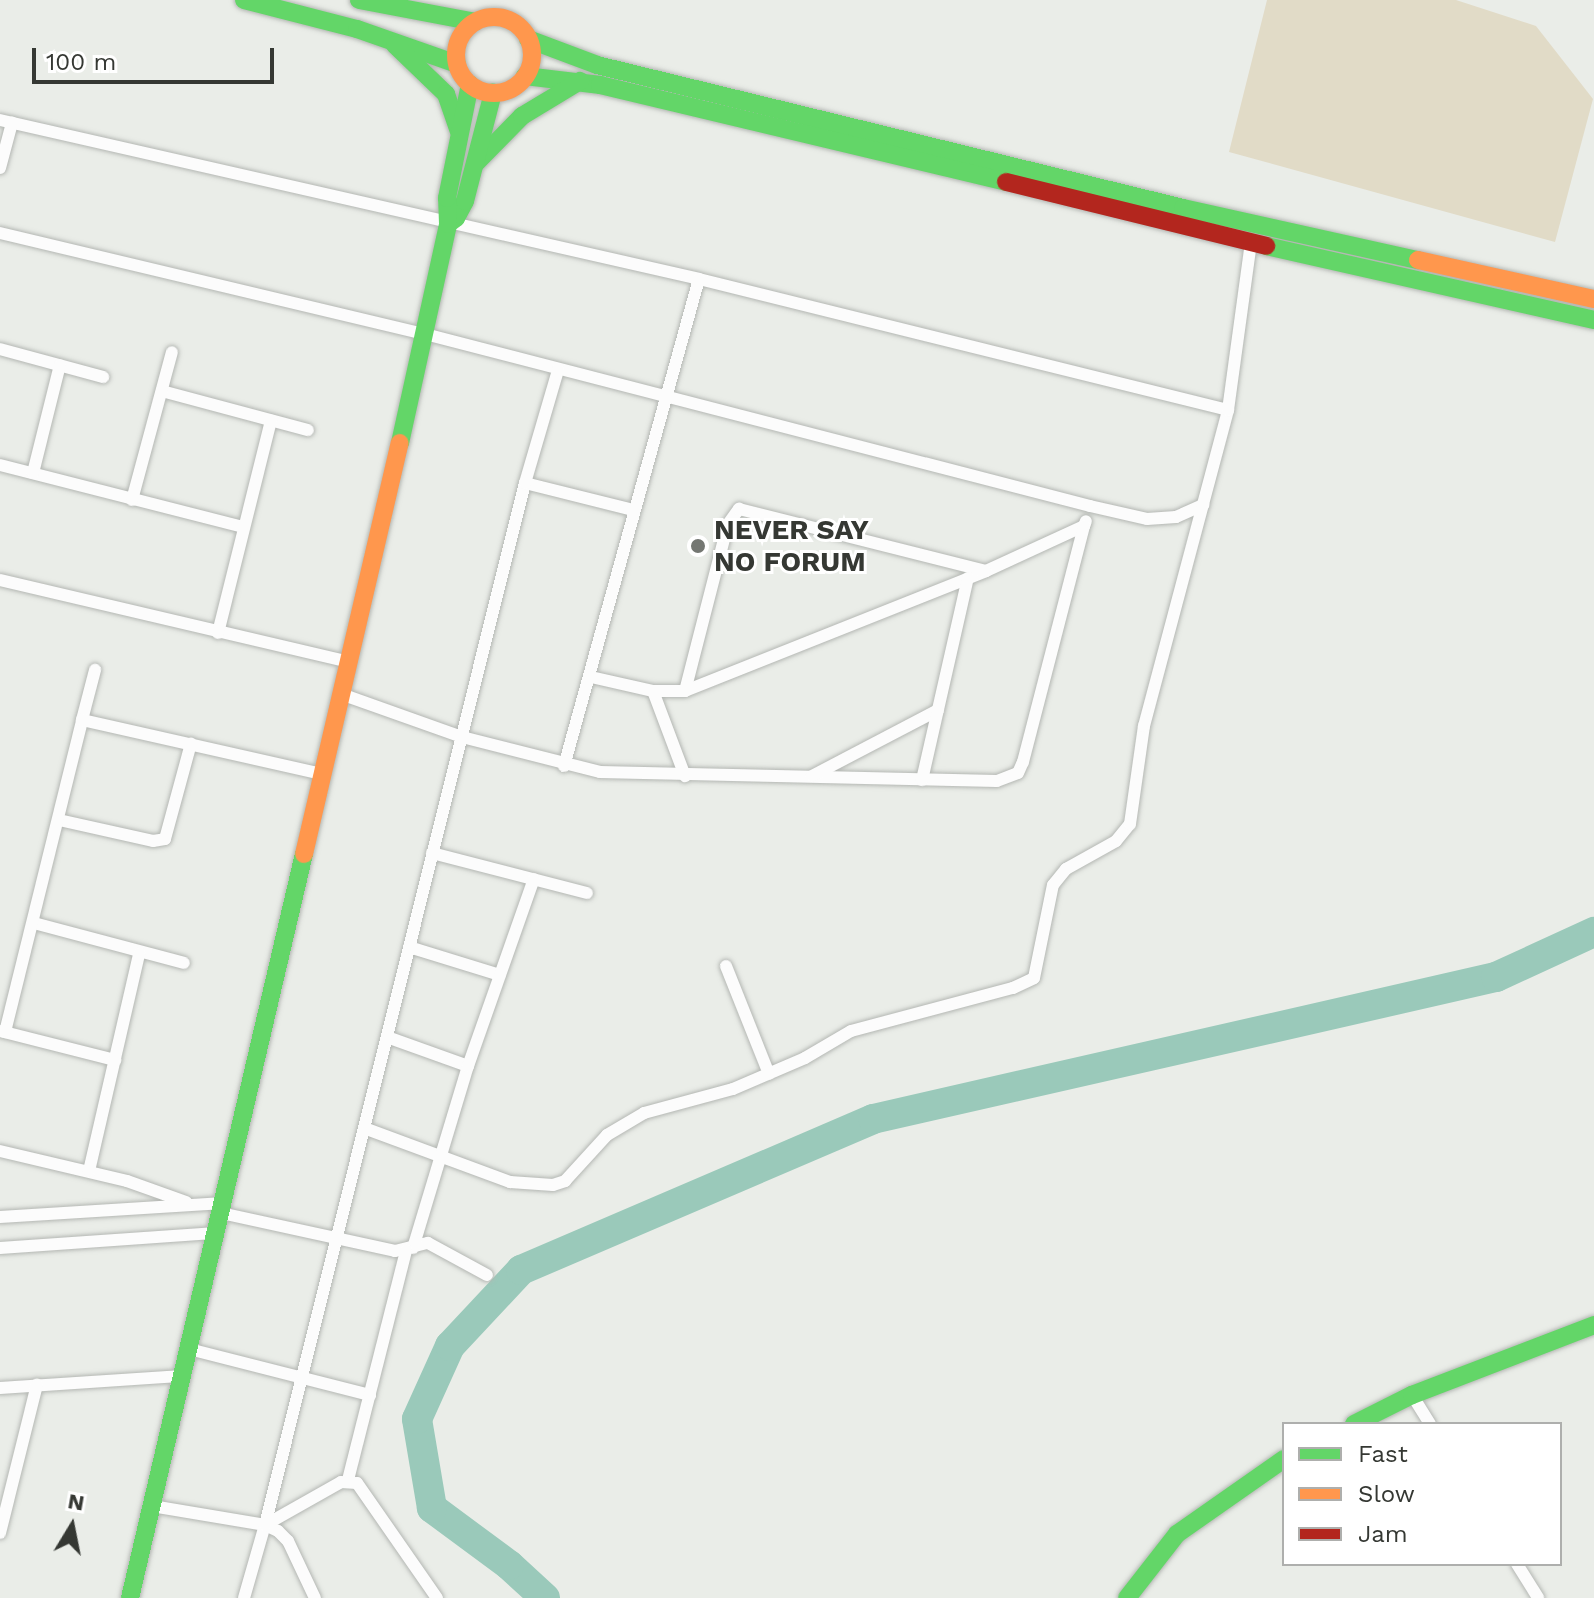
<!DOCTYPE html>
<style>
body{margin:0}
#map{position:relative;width:1594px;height:1598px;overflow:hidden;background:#eaede8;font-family:"Work Sans",sans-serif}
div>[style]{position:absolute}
.green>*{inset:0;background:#e1dbc7}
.river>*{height:30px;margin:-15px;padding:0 15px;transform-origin:15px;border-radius:15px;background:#9ac9ba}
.roads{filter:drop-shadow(0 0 2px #b4b7b3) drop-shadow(0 0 2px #b4b7b3)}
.street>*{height:12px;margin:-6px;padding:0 6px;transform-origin:6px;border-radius:6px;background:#fcfcfc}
.fast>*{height:18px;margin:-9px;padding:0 9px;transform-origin:9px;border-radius:9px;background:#63d668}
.slow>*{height:18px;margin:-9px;padding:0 9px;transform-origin:9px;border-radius:9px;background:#ff974d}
.slow>.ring{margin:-9px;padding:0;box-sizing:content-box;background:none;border:18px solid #ff974d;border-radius:50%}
.jam>*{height:18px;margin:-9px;padding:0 9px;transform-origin:9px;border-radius:9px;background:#b3261e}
.dots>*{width:22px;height:22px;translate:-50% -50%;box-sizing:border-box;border:4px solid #fff;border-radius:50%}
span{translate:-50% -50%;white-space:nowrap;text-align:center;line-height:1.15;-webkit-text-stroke:6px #fff;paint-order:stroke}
.poi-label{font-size:28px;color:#353833;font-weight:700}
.left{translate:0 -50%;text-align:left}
.legend{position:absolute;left:1282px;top:1422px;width:280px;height:144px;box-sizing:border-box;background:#fff;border:2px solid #aeafad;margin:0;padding:10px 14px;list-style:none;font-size:24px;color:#353833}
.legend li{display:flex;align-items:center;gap:16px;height:40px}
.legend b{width:40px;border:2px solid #aeafad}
.north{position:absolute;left:32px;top:1486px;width:80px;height:80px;-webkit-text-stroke:6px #fff;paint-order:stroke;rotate:10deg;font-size:22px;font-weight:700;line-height:32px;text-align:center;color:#353833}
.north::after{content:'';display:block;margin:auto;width:28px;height:36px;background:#353833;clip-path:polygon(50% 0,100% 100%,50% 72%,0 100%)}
.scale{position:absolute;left:32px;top:48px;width:242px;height:36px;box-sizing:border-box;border:4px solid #353833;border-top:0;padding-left:10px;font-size:24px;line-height:28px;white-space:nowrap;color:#353833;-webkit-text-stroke:6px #fff;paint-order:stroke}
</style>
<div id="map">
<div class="green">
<div style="clip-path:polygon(1267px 0,1456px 0,1536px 26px,1593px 99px,1555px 242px,1229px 152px)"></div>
</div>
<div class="river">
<div style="left:545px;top:1598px;width:49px;rotate:-137.5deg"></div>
<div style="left:509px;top:1565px;width:96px;rotate:-143.5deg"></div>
<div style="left:432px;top:1508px;width:90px;rotate:-99.6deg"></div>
<div style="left:417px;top:1419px;width:80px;rotate:-65.7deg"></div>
<div style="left:450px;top:1346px;width:104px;rotate:-46.9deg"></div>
<div style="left:521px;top:1270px;width:383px;rotate:-23.2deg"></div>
<div style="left:873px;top:1119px;width:639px;rotate:-12.84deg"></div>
<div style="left:1496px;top:977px;width:108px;rotate:-24.7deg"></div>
</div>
<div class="roads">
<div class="street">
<div style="left:0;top:120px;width:717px;rotate:12.81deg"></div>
<div style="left:699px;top:279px;width:545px;rotate:13.91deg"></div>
<div style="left:0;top:168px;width:47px;rotate:-75.1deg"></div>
<div style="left:0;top:233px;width:437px;rotate:13.4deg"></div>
<div style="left:425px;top:334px;width:687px;rotate:14.5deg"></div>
<div style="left:1090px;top:506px;width:58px;rotate:12.8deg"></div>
<div style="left:1147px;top:519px;width:29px;rotate:-4deg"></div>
<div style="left:1176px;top:517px;width:30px;rotate:-24deg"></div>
<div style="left:0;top:349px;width:107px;rotate:15.2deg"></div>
<div style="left:162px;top:391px;width:151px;rotate:15deg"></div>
<div style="left:0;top:465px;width:251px;rotate:14.3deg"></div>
<div style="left:33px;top:473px;width:111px;rotate:-76deg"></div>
<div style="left:525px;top:483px;width:111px;rotate:14deg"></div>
<div style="left:132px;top:500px;width:153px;rotate:-74.9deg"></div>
<div style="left:0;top:580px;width:359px;rotate:13.2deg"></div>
<div style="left:218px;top:633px;width:219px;rotate:-76deg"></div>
<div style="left:591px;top:677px;width:64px;rotate:12.7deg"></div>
<div style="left:653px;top:691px;width:32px"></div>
<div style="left:685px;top:691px;width:324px;rotate:-21.7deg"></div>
<div style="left:986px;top:571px;width:108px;rotate:-24.7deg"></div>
<div style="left:1084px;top:526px;width:5px;rotate:-68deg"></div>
<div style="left:653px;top:691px;width:91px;rotate:69.4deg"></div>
<div style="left:685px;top:691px;width:172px;rotate:-75.6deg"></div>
<div style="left:728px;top:524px;width:19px;rotate:-54deg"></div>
<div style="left:739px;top:509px;width:254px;rotate:14.1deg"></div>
<div style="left:341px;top:694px;width:128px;rotate:19.6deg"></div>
<div style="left:462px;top:737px;width:142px;rotate:14.2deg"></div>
<div style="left:600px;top:772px;width:397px;rotate:1.3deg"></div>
<div style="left:997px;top:781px;width:22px;rotate:-21deg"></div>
<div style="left:1018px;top:773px;width:12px;rotate:-66deg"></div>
<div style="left:1023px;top:762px;width:244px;rotate:-75.5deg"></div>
<div style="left:82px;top:720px;width:52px;rotate:-75.4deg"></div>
<div style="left:564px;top:766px;width:505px;rotate:-74.51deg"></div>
<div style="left:812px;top:776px;width:142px;rotate:-27.6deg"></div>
<div style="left:922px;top:780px;width:207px;rotate:-77.2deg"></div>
<div style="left:59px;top:820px;width:96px;rotate:12.6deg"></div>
<div style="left:153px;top:841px;width:12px;rotate:-9deg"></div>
<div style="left:165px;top:839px;width:99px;rotate:-74.8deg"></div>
<div style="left:432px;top:853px;width:160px;rotate:14.5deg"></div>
<div style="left:34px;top:923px;width:155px;rotate:14.9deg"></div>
<div style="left:409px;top:947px;width:95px;rotate:17.1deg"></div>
<div style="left:726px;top:966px;width:116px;rotate:68.3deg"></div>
<div style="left:0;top:1031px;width:119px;rotate:14.2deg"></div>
<div style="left:5px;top:1032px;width:321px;rotate:-76.1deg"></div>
<div style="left:82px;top:720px;width:245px;rotate:12.7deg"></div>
<div style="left:387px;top:1037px;width:86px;rotate:19.7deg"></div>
<div style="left:364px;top:1128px;width:156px;rotate:20.3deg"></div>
<div style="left:510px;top:1182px;width:43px;rotate:4deg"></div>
<div style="left:553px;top:1185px;width:13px;rotate:-18deg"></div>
<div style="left:565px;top:1181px;width:62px;rotate:-47.6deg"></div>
<div style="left:607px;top:1135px;width:43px;rotate:-30.7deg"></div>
<div style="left:644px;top:1113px;width:92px;rotate:-15.1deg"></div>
<div style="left:733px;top:1089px;width:78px;rotate:-23.3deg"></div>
<div style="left:805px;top:1058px;width:53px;rotate:-30.4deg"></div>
<div style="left:851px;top:1031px;width:168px;rotate:-14.9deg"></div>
<div style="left:1013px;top:988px;width:23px;rotate:-25deg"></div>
<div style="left:1034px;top:978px;width:95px;rotate:-78.5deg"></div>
<div style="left:1053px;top:885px;width:21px;rotate:-51deg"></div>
<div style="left:1066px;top:869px;width:57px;rotate:-29.2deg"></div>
<div style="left:1116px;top:841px;width:22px;rotate:-51deg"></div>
<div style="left:1130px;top:824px;width:99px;rotate:-81.9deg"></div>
<div style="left:1144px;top:726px;width:327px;rotate:-75.1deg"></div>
<div style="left:1228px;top:410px;width:169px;rotate:-82.2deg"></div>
<div style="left:0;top:1151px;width:130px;rotate:13.3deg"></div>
<div style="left:127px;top:1181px;width:63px;rotate:19.6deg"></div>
<div style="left:89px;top:1171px;width:223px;rotate:-77deg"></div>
<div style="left:221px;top:1213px;width:178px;rotate:12.3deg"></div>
<div style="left:395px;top:1251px;width:34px;rotate:-14deg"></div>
<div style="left:428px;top:1243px;width:67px;rotate:28.5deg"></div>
<div style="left:0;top:1217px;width:224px;rotate:-3.6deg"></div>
<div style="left:0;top:1248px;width:217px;rotate:-4deg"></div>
<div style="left:413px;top:1248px;width:190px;rotate:-73.2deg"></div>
<div style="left:468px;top:1066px;width:198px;rotate:-70.6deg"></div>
<div style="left:189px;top:1349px;width:187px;rotate:14.3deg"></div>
<div style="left:0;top:1388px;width:183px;rotate:-3.8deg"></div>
<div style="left:1412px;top:1395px;width:34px;rotate:58deg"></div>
<div style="left:348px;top:1480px;width:237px;rotate:-75.8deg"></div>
<div style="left:152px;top:1506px;width:115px;rotate:9.5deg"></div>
<div style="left:265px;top:1525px;width:14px;rotate:25deg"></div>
<div style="left:278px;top:1531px;width:14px;rotate:45deg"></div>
<div style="left:288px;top:1541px;width:63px;rotate:64.7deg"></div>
<div style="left:265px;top:1525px;width:87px;rotate:-29.5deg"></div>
<div style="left:341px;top:1482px;width:16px;rotate:4deg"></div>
<div style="left:357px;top:1483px;width:140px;rotate:55.2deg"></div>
<div style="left:0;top:1533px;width:153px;rotate:-76deg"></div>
<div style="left:1517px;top:1564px;width:40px;rotate:58deg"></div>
<div style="left:244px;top:1598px;width:76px;rotate:-74deg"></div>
<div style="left:265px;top:1525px;width:1074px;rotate:-75.99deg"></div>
<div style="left:525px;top:483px;width:118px;rotate:-73.7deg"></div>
</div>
<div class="fast">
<div style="left:244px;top:0;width:117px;rotate:14.4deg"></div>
<div style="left:357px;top:29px;width:106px;rotate:19.3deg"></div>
<div style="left:359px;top:0;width:118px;rotate:10.7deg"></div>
<div style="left:528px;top:39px;width:74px;rotate:20.6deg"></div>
<div style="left:597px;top:65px;width:603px;rotate:13.71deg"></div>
<div style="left:1183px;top:208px;width:241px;rotate:12.5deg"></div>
<div style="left:395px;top:45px;width:71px;rotate:43.9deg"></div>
<div style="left:446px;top:94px;width:39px;rotate:71deg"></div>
<div style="left:525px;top:76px;width:76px;rotate:6.8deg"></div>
<div style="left:600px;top:85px;width:417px;rotate:13.4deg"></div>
<div style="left:476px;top:163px;width:66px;rotate:-45.6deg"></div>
<div style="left:522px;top:116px;width:68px;rotate:-31.1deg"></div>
<div style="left:448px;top:224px;width:10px;rotate:-37deg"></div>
<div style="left:456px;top:218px;width:19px;rotate:-62deg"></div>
<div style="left:465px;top:201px;width:112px;rotate:-75.5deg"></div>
<div style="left:1266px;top:246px;width:336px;rotate:12.7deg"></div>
<div style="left:400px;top:443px;width:224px;rotate:-77.6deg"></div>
<div style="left:448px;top:224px;width:26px;rotate:-92deg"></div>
<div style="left:447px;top:198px;width:116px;rotate:-78.6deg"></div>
<div style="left:1354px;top:1424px;width:65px;rotate:-26.6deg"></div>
<div style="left:1412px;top:1395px;width:195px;rotate:-21deg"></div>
<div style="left:130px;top:1598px;width:764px;rotate:-76.84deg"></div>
<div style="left:1127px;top:1598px;width:81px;rotate:-52deg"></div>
<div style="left:1177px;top:1534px;width:131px;rotate:-35deg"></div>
</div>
<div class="slow">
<div class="ring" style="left:456px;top:17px;width:58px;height:58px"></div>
<div style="left:1418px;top:260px;width:180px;rotate:12.5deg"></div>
<div style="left:304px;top:854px;width:422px;rotate:-76.9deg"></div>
</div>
<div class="jam">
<div style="left:1006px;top:182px;width:268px;rotate:13.8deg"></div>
</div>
</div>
<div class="dots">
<div style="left:698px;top:546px;background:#747772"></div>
</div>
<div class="poi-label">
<span class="left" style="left:714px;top:546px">NEVER SAY<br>NO FORUM</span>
</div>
<ul class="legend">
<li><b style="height:10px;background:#63d668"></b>Fast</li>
<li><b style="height:10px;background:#ff974d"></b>Slow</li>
<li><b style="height:10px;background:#b3261e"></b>Jam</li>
</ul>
<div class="north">N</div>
<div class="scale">100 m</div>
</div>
